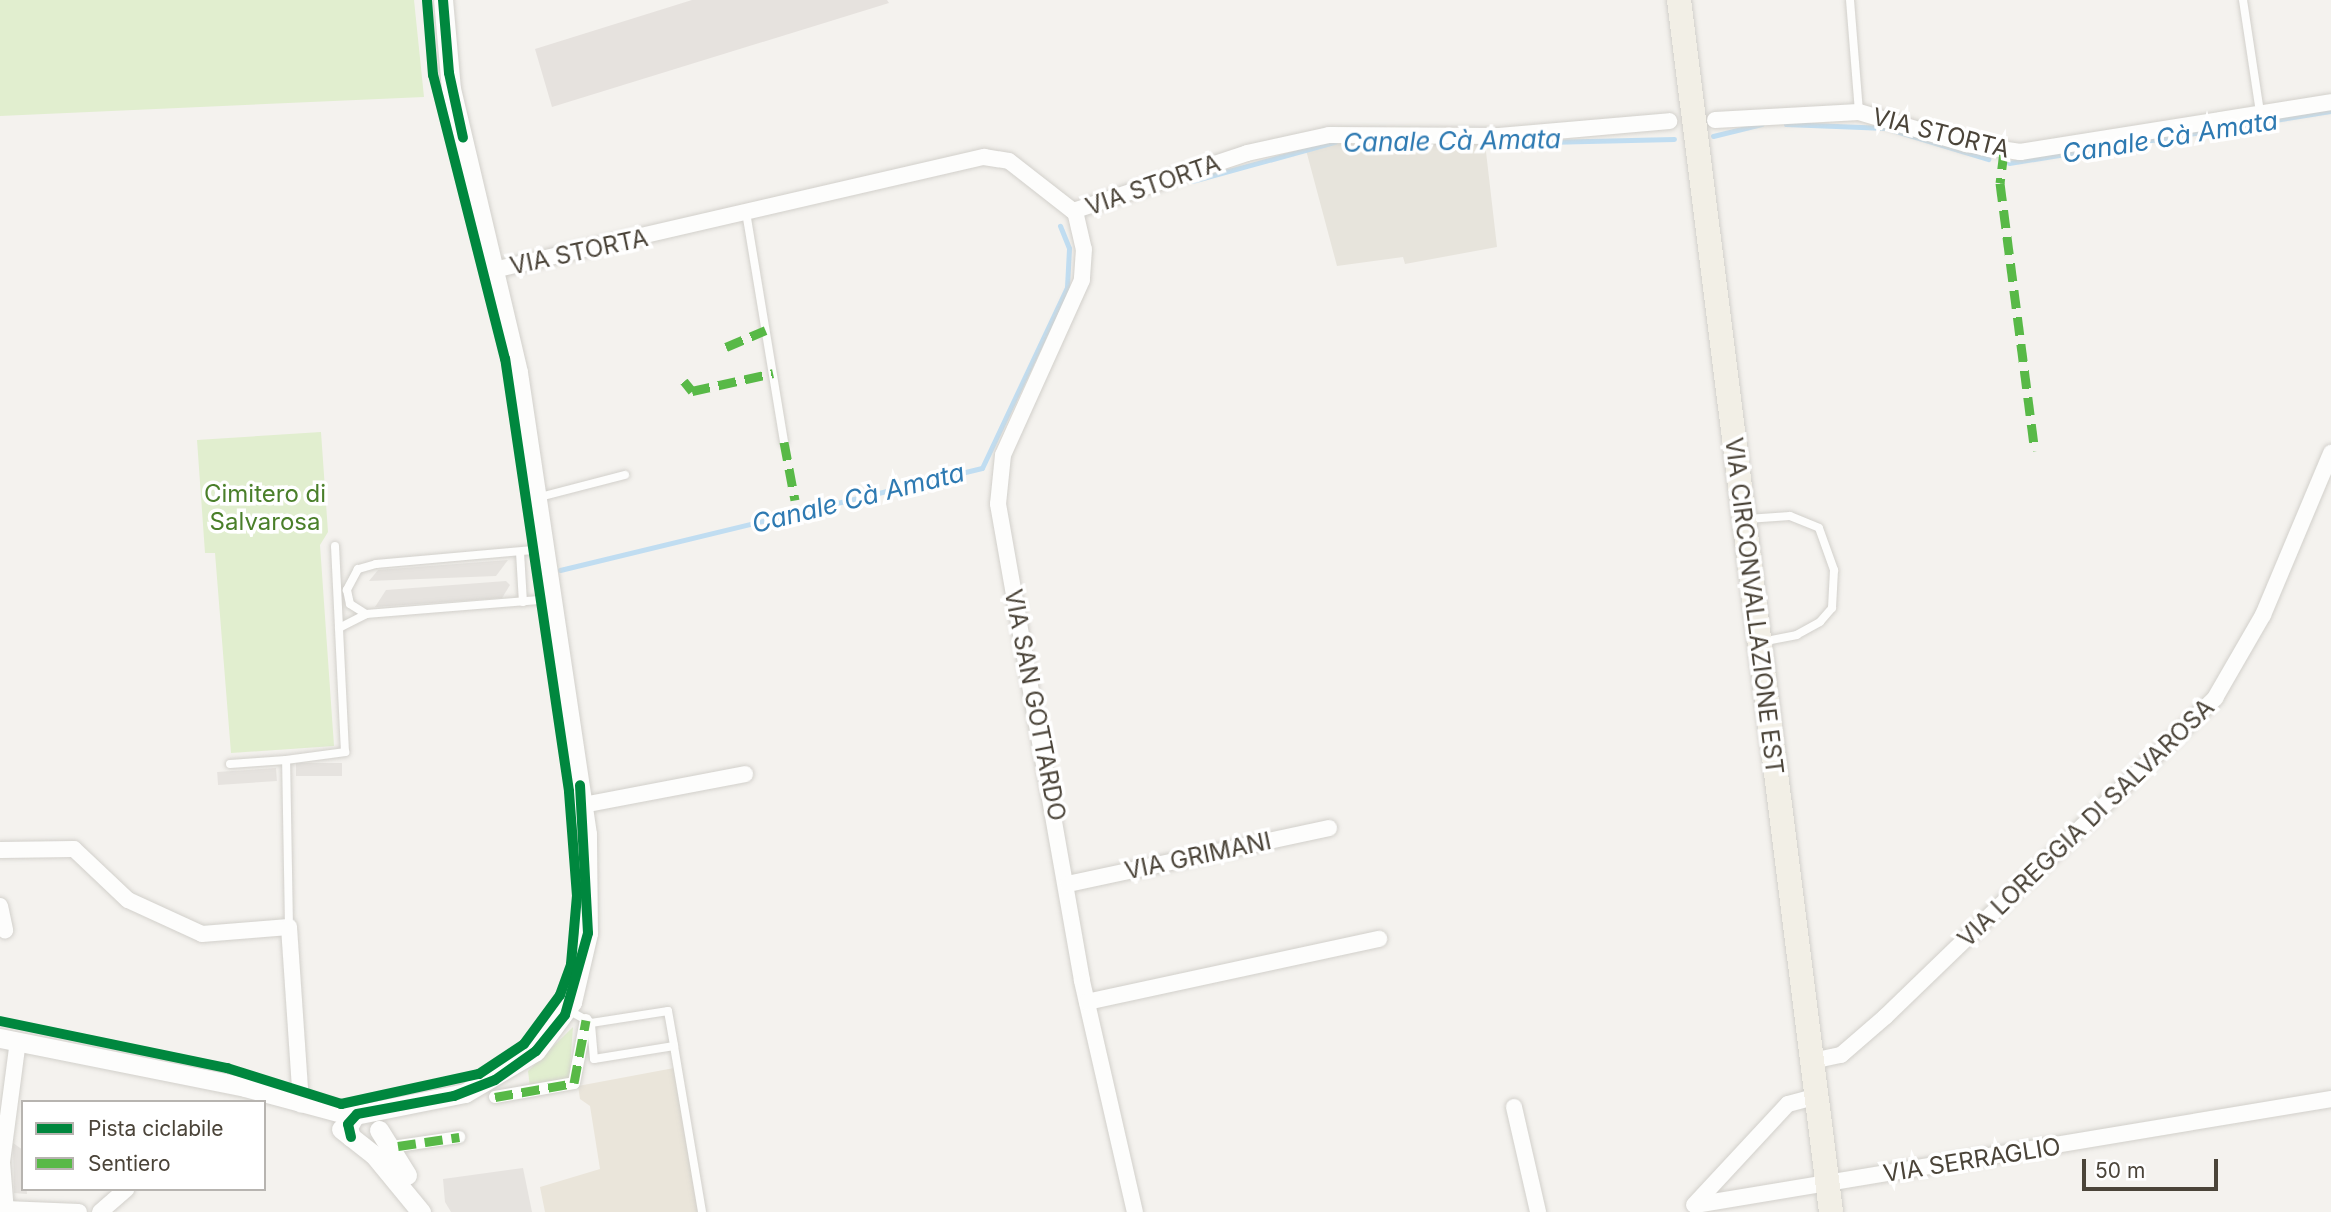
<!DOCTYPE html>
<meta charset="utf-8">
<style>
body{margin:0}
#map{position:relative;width:2331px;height:1212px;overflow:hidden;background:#f4f2ee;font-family:Inter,sans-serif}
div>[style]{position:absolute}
.residential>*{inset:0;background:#e7e4dc}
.industrial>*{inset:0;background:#e6e2de}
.education>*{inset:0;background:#eae5da}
.green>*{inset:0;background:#e1eecf}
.parking>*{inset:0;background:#e6e3df;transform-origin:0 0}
.stream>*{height:5px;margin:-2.5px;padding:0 2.5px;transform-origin:2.5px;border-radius:2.5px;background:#c0ddf1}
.roads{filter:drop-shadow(0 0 2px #d2d0cb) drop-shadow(0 0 2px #d2d0cb)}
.service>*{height:8px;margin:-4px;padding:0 4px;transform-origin:4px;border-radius:4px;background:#fdfdfc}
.pedestrian>*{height:12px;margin:-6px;padding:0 6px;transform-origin:6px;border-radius:6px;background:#fdfdfc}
.minor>*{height:16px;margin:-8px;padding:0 8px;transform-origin:8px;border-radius:8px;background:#fdfdfc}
.tertiary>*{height:19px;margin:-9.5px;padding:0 9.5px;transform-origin:9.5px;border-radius:9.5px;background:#fdfdfc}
.primary>*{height:24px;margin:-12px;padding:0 12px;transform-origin:12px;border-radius:12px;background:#f2efe6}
.quiet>*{height:9px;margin-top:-4.5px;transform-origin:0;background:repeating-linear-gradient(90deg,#58b947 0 18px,transparent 0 27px)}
.cycleway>*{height:10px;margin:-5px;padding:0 5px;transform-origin:5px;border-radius:5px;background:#00873e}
span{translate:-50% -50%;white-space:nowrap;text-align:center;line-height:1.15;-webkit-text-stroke:7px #fff;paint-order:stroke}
.street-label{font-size:24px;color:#4b4439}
.park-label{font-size:24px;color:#4a7f2a}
.water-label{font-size:26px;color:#2e7ab2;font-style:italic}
.legend{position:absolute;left:21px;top:1100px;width:245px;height:91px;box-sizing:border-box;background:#fff;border:2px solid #b7b4b0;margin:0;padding:9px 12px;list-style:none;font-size:21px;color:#4b4439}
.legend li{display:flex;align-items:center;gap:14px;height:35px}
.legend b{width:35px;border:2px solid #b7b4b0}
.scale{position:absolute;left:2082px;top:1159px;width:136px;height:32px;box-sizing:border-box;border:4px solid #4b4439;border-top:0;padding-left:9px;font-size:21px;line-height:24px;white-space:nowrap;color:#4b4439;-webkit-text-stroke:5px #fff;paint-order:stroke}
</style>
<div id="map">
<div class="residential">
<div style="clip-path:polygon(1329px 142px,1485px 143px,1497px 247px,1405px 264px,1403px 257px,1337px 266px,1306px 150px)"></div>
</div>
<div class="industrial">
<div style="clip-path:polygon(692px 0,887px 0,889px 3px,552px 107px,535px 49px)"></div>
</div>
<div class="education">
<div style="clip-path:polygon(674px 1068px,699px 1212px,545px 1212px,540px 1187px,600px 1169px,590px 1106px,580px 1099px,578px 1086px)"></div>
</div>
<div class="green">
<div style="clip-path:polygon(0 0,414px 0,424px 97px,0 116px)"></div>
<div style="clip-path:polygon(321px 432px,328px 532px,320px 545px,334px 746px,231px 753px,215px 553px,205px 553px,197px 440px)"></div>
<div style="clip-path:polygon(573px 1027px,569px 1081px,530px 1087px,528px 1071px)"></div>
</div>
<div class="parking">
<div style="clip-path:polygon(508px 560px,496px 576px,369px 581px,378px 570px)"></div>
<div style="clip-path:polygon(506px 581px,510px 585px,502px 598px,375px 607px,386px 590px)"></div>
<div style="left:342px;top:763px;width:13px;height:46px;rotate:90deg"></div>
<div style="left:276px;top:768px;width:13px;height:59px;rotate:86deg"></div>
<div style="clip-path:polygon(13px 1143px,23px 1150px,27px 1194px,14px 1193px)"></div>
<div style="clip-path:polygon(523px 1168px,532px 1212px,451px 1212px,445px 1202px,443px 1179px)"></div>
</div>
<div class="stream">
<div style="left:1786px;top:124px;width:100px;rotate:2.3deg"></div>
<div style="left:1886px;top:128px;width:107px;rotate:16.9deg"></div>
<div style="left:1713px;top:136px;width:50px;rotate:-13.8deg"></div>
<div style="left:1506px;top:143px;width:168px;rotate:-1.4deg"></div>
<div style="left:2009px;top:163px;width:326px;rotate:-9.2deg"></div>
<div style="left:1192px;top:181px;width:148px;rotate:-15.3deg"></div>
<div style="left:560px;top:570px;width:434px;rotate:-13.6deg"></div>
<div style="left:982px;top:468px;width:200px;rotate:-64.8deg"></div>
<div style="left:1067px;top:287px;width:39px;rotate:-87deg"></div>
<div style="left:1069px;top:248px;width:24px;rotate:-112deg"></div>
</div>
<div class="roads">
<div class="service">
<div style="left:1850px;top:0;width:112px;rotate:85.4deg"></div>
<div style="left:2243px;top:0;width:113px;rotate:81.4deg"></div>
<div style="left:746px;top:212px;width:233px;rotate:80.6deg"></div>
<div style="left:536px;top:498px;width:92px;rotate:-14.5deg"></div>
<div style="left:1747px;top:519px;width:43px;rotate:-4deg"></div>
<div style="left:1790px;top:516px;width:31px;rotate:22deg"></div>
<div style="left:1819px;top:528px;width:45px;rotate:70.3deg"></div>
<div style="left:1834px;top:570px;width:38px;rotate:93deg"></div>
<div style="left:1832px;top:608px;width:18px;rotate:131deg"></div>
<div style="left:1820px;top:622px;width:26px;rotate:151deg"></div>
<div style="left:1797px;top:635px;width:36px;rotate:169deg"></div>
<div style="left:335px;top:546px;width:82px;rotate:87.2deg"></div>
<div style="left:544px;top:549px;width:169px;rotate:174.9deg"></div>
<div style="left:376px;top:564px;width:19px;rotate:164deg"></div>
<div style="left:358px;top:569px;width:24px;rotate:118deg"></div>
<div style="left:347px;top:590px;width:14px;rotate:78deg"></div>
<div style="left:350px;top:604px;width:19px;rotate:32deg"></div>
<div style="left:366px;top:614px;width:186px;rotate:-4.6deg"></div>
<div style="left:520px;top:552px;width:50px;rotate:86.6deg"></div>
<div style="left:230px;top:764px;width:56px;rotate:-4.1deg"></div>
<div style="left:289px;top:927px;width:167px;rotate:-91deg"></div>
<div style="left:286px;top:760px;width:60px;rotate:-7.7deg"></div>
<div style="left:345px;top:752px;width:124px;rotate:-92.8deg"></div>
<div style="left:339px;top:628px;width:30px;rotate:-27deg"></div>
<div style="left:568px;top:1010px;width:26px;rotate:29deg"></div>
<div style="left:591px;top:1023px;width:78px;rotate:-8.9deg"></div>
<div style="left:668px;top:1011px;width:36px;rotate:80deg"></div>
<div style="left:674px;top:1046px;width:81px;rotate:170.8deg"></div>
<div style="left:594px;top:1059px;width:36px;rotate:-95deg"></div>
<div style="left:674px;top:1046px;width:168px;rotate:80.4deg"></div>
</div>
<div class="pedestrian">
<div style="left:495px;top:1097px;width:80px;rotate:-10deg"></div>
<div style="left:574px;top:1083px;width:64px;rotate:-79.2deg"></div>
<div style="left:398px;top:1146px;width:62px;rotate:-8.4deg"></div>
</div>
<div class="minor">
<div style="left:1715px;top:120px;width:144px;rotate:-3.2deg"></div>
<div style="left:1859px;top:112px;width:112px;rotate:16.7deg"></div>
<div style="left:1966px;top:144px;width:55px;rotate:8.4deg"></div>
<div style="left:2020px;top:152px;width:315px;rotate:-9.1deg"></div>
<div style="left:1075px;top:211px;width:39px;rotate:77deg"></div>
<div style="left:1084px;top:249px;width:31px;rotate:94deg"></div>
<div style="left:1082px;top:280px;width:192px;rotate:114.3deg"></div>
<div style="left:1003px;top:455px;width:49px;rotate:95.8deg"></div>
<div style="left:998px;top:504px;width:484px;rotate:80deg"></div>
<div style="left:1082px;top:981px;width:237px;rotate:77.1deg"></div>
<div style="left:498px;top:269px;width:499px;rotate:-13deg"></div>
<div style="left:984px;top:157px;width:25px;rotate:9deg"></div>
<div style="left:1009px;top:161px;width:81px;rotate:38deg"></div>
<div style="left:1073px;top:211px;width:183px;rotate:-18.4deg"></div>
<div style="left:1247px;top:153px;width:84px;rotate:-12.4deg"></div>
<div style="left:1329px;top:135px;width:170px;rotate:0.3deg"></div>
<div style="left:1499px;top:136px;width:171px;rotate:-5deg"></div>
<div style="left:583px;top:805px;width:165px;rotate:-10.8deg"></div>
<div style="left:0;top:850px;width:74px;rotate:-0.8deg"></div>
<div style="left:74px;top:849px;width:74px;rotate:43.4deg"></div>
<div style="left:128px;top:900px;width:81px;rotate:24.7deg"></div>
<div style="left:202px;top:934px;width:87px;rotate:-4.6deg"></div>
<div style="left:289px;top:927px;width:178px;rotate:86.1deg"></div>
<div style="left:1068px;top:884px;width:267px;rotate:-12.1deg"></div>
<div style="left:0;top:906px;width:25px;rotate:78deg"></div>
<div style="left:1087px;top:1002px;width:299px;rotate:-12.2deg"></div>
<div style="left:1812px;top:1061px;width:30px;rotate:-12deg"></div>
<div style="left:1841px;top:1055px;width:60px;rotate:-40.9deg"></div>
<div style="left:1886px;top:1016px;width:458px;rotate:-44deg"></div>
<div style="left:2215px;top:698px;width:96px;rotate:-60deg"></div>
<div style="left:2263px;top:615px;width:176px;rotate:-67.2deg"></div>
<div style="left:1514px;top:1107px;width:108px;rotate:77.1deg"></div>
<div style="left:1694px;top:1205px;width:138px;rotate:-47.1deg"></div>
<div style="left:1788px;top:1104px;width:30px;rotate:-15deg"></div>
<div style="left:1695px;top:1205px;width:645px;rotate:-9.46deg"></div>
<div style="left:5px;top:1209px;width:74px;rotate:2.3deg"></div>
<div style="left:6px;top:1212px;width:50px;rotate:-94.6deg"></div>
<div style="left:2px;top:1162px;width:122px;rotate:-82.5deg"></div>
<div style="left:100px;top:1212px;width:35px;rotate:-41deg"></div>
</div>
<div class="tertiary">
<div style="left:0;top:1038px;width:250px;rotate:11.3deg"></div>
<div style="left:245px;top:1087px;width:112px;rotate:15deg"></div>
<div style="left:341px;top:1129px;width:42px;rotate:38.2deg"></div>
<div style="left:374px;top:1155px;width:74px;rotate:50.5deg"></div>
<div style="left:379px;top:1130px;width:53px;rotate:58.1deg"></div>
<div style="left:351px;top:1137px;width:10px;rotate:-107deg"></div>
<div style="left:348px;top:1127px;width:14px;rotate:-60deg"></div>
<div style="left:355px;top:1115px;width:112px;rotate:-11.3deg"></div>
<div style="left:465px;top:1093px;width:82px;rotate:-30.6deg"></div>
<div style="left:536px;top:1051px;width:61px;rotate:-53.7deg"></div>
<div style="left:572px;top:1002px;width:71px;rotate:-76.9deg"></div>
<div style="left:588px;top:933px;width:99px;rotate:-90.6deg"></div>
<div style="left:587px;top:834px;width:467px;rotate:-98.5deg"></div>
<div style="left:518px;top:372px;width:291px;rotate:-103.3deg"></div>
<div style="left:451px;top:89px;width:89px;rotate:-95.1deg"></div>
</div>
<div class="primary">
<div style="left:1679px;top:0;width:1221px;rotate:82.85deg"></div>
</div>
</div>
<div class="quiet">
<div style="left:2004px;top:151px;width:32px;rotate:97deg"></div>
<div style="left:2000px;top:183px;width:270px;rotate:82.6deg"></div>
<div style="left:726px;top:347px;width:43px;rotate:-23deg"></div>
<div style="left:684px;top:381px;width:13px;rotate:51deg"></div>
<div style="left:692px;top:391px;width:83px;rotate:-12.5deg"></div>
<div style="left:784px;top:442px;width:59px;rotate:79.3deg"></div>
<div style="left:495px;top:1097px;width:80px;rotate:-10deg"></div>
<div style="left:574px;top:1083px;width:64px;rotate:-79.2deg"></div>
<div style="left:398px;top:1146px;width:62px;rotate:-8.4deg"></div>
</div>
<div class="cycleway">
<div style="left:443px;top:0;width:73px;rotate:85.3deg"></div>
<div style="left:449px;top:73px;width:66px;rotate:77.8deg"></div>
<div style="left:0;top:1021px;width:232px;rotate:11.7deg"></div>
<div style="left:227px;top:1068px;width:120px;rotate:17.5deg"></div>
<div style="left:341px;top:1104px;width:141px;rotate:-12.3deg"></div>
<div style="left:479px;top:1074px;width:54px;rotate:-33.7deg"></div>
<div style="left:524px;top:1044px;width:61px;rotate:-53.7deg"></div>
<div style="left:560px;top:995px;width:33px;rotate:-70deg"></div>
<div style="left:571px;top:964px;width:68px;rotate:-85deg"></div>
<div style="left:577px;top:896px;width:105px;rotate:-94.4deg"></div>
<div style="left:569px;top:791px;width:437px;rotate:-98.4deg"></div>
<div style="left:505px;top:359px;width:293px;rotate:-104.2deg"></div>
<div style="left:433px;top:75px;width:75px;rotate:-94.6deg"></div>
<div style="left:351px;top:1137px;width:13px;rotate:-103deg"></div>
<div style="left:348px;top:1124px;width:13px;rotate:-48deg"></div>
<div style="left:357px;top:1114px;width:99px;rotate:-10.5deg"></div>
<div style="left:454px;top:1096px;width:44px;rotate:-21.3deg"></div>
<div style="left:495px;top:1080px;width:50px;rotate:-35.3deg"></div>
<div style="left:536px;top:1051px;width:46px;rotate:-51.1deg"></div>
<div style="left:565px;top:1015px;width:85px;rotate:-74.3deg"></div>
<div style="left:588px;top:933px;width:148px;rotate:-93.1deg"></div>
</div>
<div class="street-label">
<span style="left:1941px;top:133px;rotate:14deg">VIA STORTA</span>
<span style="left:1153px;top:185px;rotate:-19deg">VIA STORTA</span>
<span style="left:579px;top:252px;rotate:-12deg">VIA STORTA</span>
<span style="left:1754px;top:606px;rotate:83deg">VIA CIRCONVALLAZIONE EST</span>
<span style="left:1035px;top:705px;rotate:79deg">VIA SAN GOTTARDO</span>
<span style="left:2086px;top:823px;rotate:-44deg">VIA LOREGGIA DI SALVAROSA</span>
<span style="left:1198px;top:856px;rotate:-12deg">VIA GRIMANI</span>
<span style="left:1972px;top:1160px;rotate:-9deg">VIA SERRAGLIO</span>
</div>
<div class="park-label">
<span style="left:265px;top:508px">Cimitero di<br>Salvarosa</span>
</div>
<div class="water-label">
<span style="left:2170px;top:137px;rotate:-9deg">Canale Cà Amata</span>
<span style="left:1452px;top:141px;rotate:-1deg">Canale Cà Amata</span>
<span style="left:858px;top:498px;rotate:-14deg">Canale Cà Amata</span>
</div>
<ul class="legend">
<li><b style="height:9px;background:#00873e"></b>Pista ciclabile</li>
<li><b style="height:9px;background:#58b947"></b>Sentiero</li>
</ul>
<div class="scale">50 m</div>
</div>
